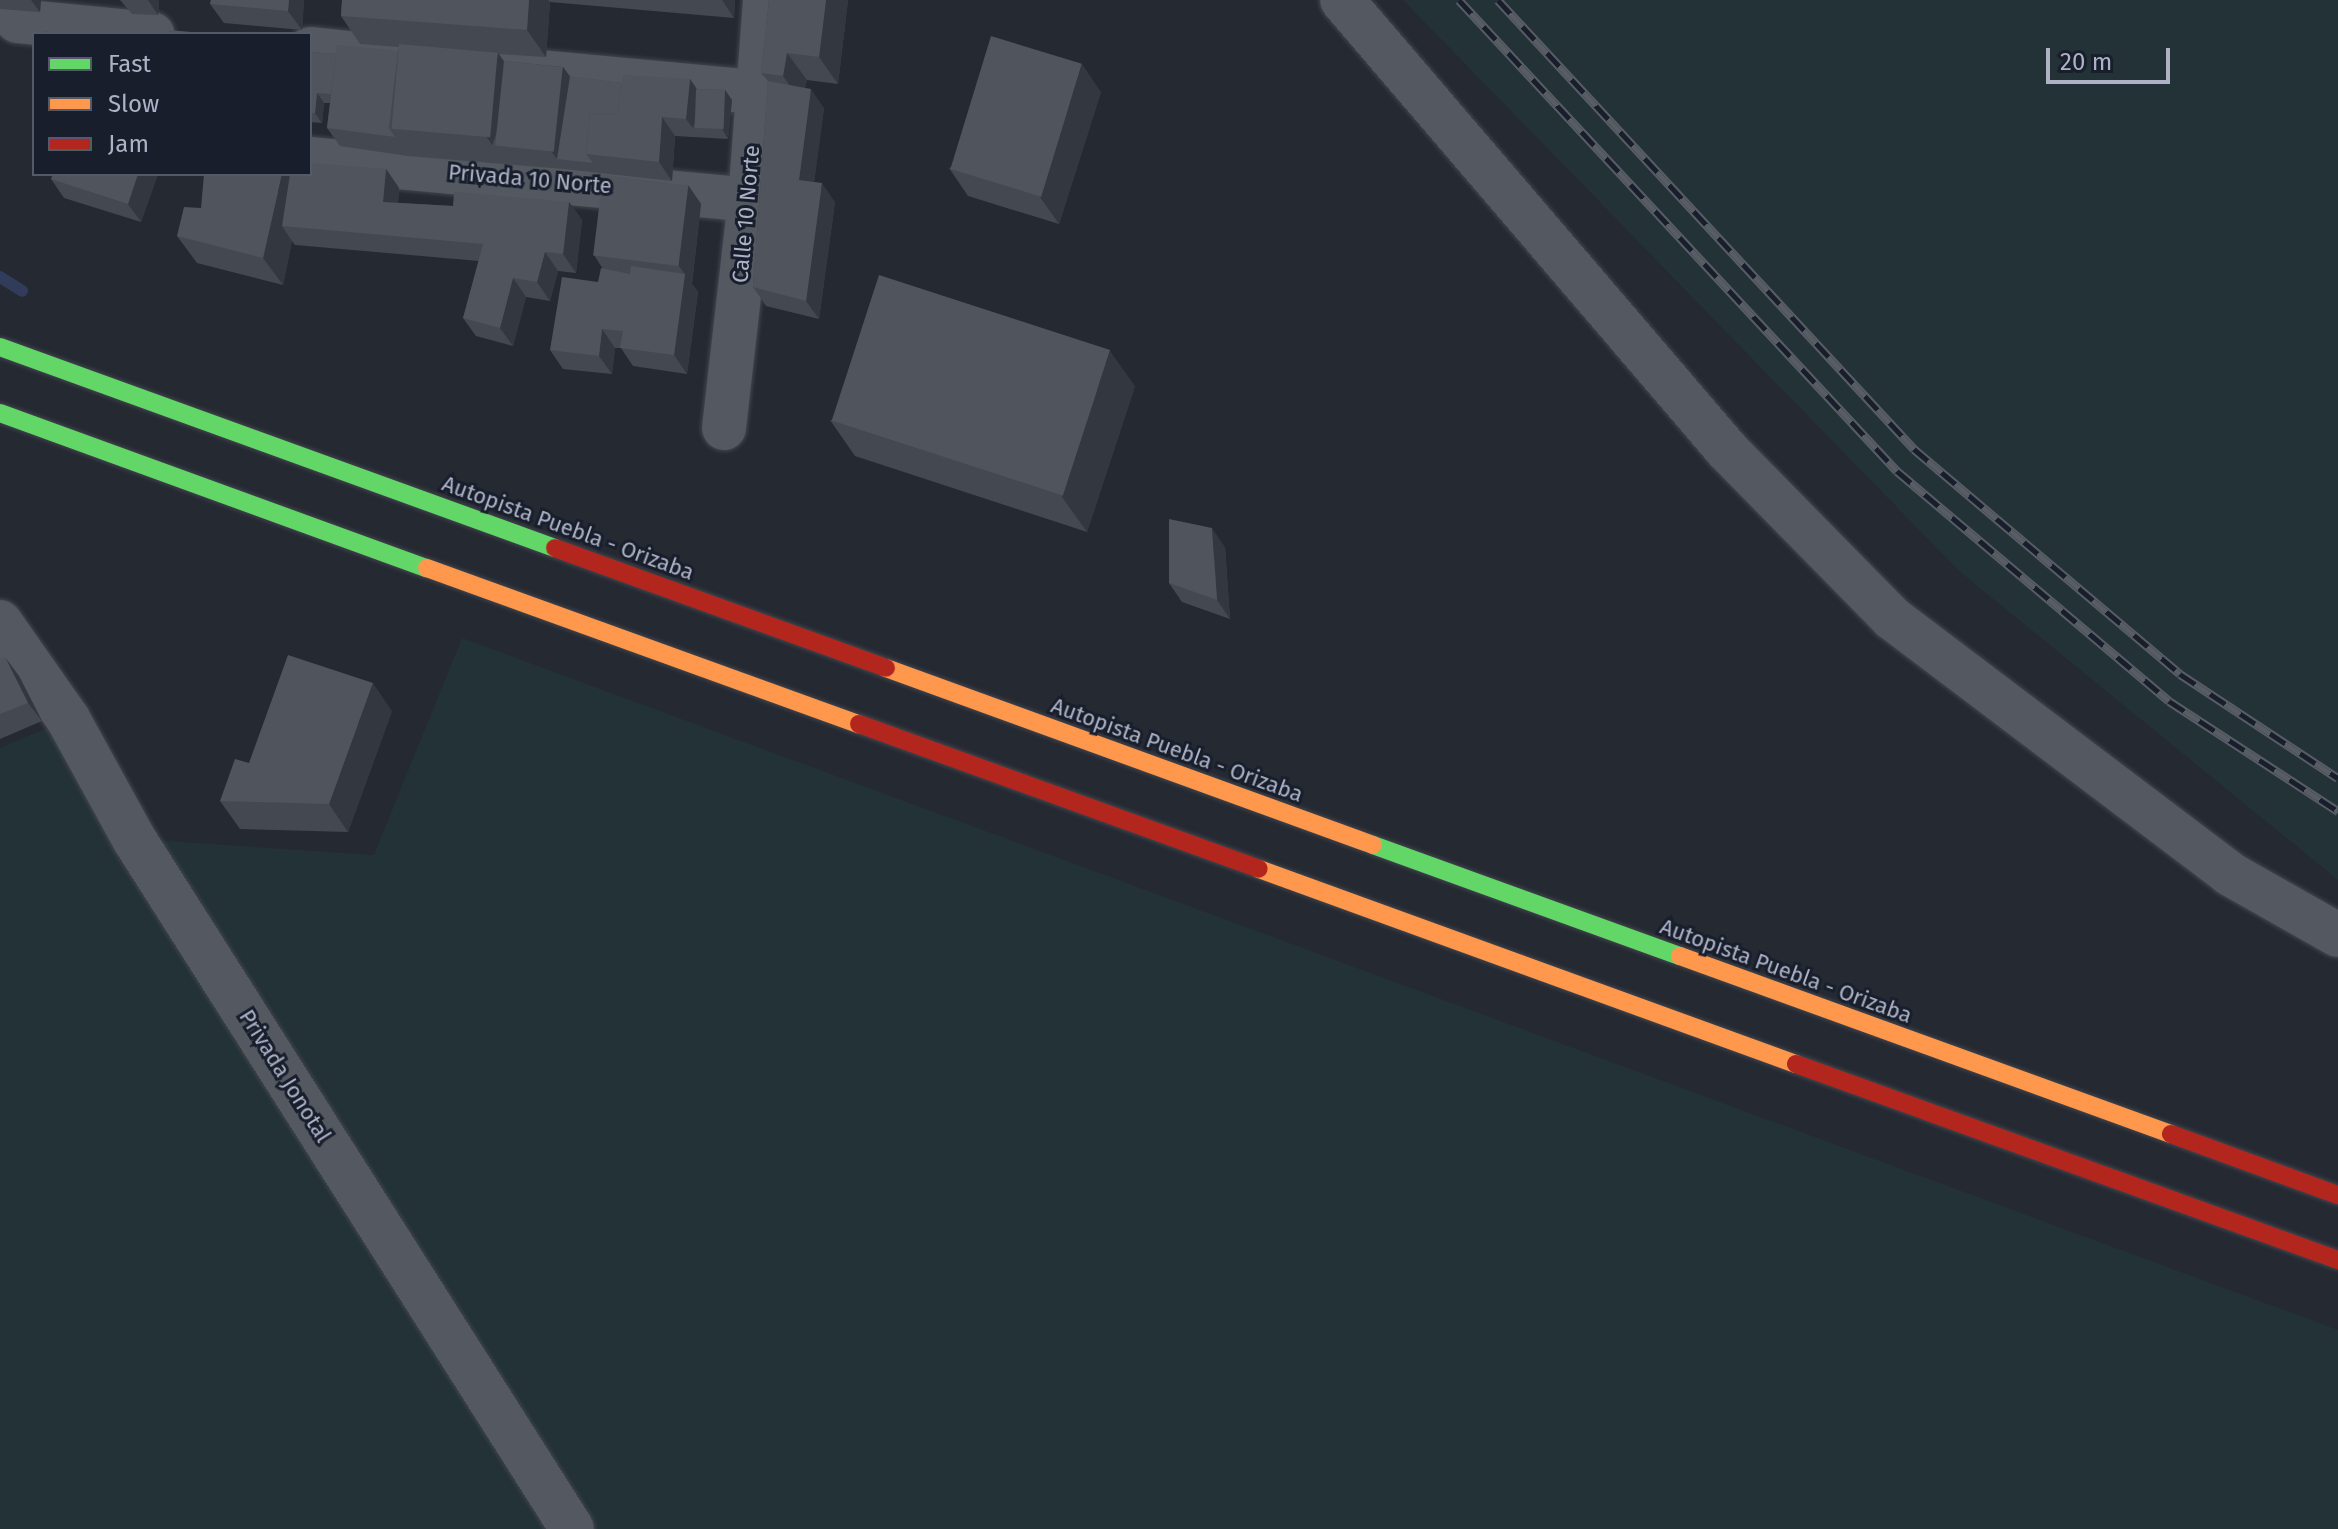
<!DOCTYPE html>
<style>
body{margin:0}
#map{position:relative;width:2338px;height:1529px;overflow:hidden;background:#252932;font-family:"Fira Sans",sans-serif}
div>[style]{position:absolute}
.green>*{inset:0;background:#223237}
.stream>*{height:12px;margin:-6px;padding:0 6px;transform-origin:6px;border-radius:6px;background:#303c59}
.roads{filter:drop-shadow(0 0 2px #42454d) drop-shadow(0 0 2px #42454d)}
.street>*{height:44px;margin:-22px;padding:0 22px;transform-origin:22px;border-radius:22px;background:#545860}
.fast>*{height:18px;margin:-9px;padding:0 9px;transform-origin:9px;border-radius:9px;background:#63d668}
.slow>*{height:18px;margin:-9px;padding:0 9px;transform-origin:9px;border-radius:9px;background:#ff974d}
.jam>*{height:18px;margin:-9px;padding:0 9px;transform-origin:9px;border-radius:9px;background:#b3261e}
.rail>*{height:9px;margin-top:-4.5px;transform-origin:0;background:repeating-linear-gradient(90deg,#191e2c 0 18px,#585c64 0 36px);box-sizing:border-box;border-block:2px solid #585c64}
.wall>*{inset:0;background:#444851}
.shaded-wall>*{inset:0;background:#33373f}
.building>*{inset:0;background:#4f545d;transform-origin:0 0}
span{translate:-50% -50%;white-space:nowrap;text-align:center;line-height:1.15;-webkit-text-stroke:6px #191e2c;paint-order:stroke}
.street-label{font-size:22px;color:#adb3c5}
.legend{position:absolute;left:32px;top:32px;width:280px;height:144px;box-sizing:border-box;background:#191e2c;border:2px solid #545a69;margin:0;padding:10px 14px;list-style:none;font-size:24px;color:#adb3c5}
.legend li{display:flex;align-items:center;gap:16px;height:40px}
.legend b{width:40px;border:2px solid #545a69}
.scale{position:absolute;left:2046px;top:48px;width:124px;height:36px;box-sizing:border-box;border:4px solid #adb3c5;border-top:0;padding-left:10px;font-size:24px;line-height:28px;white-space:nowrap;color:#adb3c5;-webkit-text-stroke:6px #191e2c;paint-order:stroke}
</style>
<div id="map">
<div class="green">
<div style="clip-path:polygon(1403px 0,2338px 0,2338px 880px,1959px 571px)"></div>
<div style="clip-path:polygon(462px 638px,2338px 1330px,2338px 1529px,0 1529px,0 748px,68px 719px,135px 839px,374px 855px)"></div>
</div>
<div class="stream">
<div style="left:0;top:277px;width:26px;rotate:32deg"></div>
</div>
<div class="roads">
<div class="street">
<div style="left:1342px;top:0;width:592px;rotate:49.45deg"></div>
<div style="left:1727px;top:450px;width:235px;rotate:45.5deg"></div>
<div style="left:1892px;top:618px;width:424px;rotate:37.1deg"></div>
<div style="left:2230px;top:874px;width:124px;rotate:29.5deg"></div>
<div style="left:17px;top:21px;width:136px;rotate:5.5deg"></div>
<div style="left:310px;top:49px;width:85px;rotate:6deg"></div>
<div style="left:507px;top:69px;width:250px;rotate:5.3deg"></div>
<div style="left:310px;top:159px;width:442px;rotate:5.3deg"></div>
<div style="left:724px;top:428px;width:229px;rotate:-83.5deg"></div>
<div style="left:750px;top:200px;width:201px;rotate:-85.7deg"></div>
<div style="left:0;top:622px;width:118px;rotate:55deg"></div>
<div style="left:68px;top:719px;width:137px;rotate:61.2deg"></div>
<div style="left:134px;top:839px;width:817px;rotate:57.59deg"></div>
</div>
<div class="fast">
<div style="left:0;top:347px;width:590px;rotate:19.91deg"></div>
<div style="left:0;top:413px;width:454px;rotate:20deg"></div>
<div style="left:1373px;top:845px;width:326px;rotate:19.9deg"></div>
</div>
<div class="slow">
<div style="left:427px;top:568px;width:459px;rotate:19.9deg"></div>
<div style="left:886px;top:668px;width:518px;rotate:19.97deg"></div>
<div style="left:1259px;top:869px;width:571px;rotate:19.96deg"></div>
<div style="left:1680px;top:956px;width:522px;rotate:19.93deg"></div>
</div>
<div class="jam">
<div style="left:555px;top:548px;width:352px;rotate:19.9deg"></div>
<div style="left:859px;top:724px;width:425px;rotate:19.9deg"></div>
<div style="left:1796px;top:1064px;width:576px;rotate:19.88deg"></div>
<div style="left:2171px;top:1134px;width:178px;rotate:20.1deg"></div>
</div>
</div>
<div class="rail">
<div style="left:1459px;top:0;width:643px;rotate:47.08deg"></div>
<div style="left:1897px;top:471px;width:356px;rotate:40.2deg"></div>
<div style="left:2169px;top:701px;width:202px;rotate:33.1deg"></div>
<div style="left:1498px;top:0;width:612px;rotate:47.18deg"></div>
<div style="left:1914px;top:449px;width:348px;rotate:40.2deg"></div>
<div style="left:2180px;top:674px;width:189px;rotate:33.4deg"></div>
</div>
<div class="wall">
<div style="clip-path:polygon(0 0,41px 0,40px 12px,0 9px)"></div>
<div style="clip-path:polygon(120px 0,159px 0,158px 15px,132px 14px)"></div>
<div style="clip-path:polygon(211px 0,304px 0,302px 30px,224px 23px,210px 4px)"></div>
<div style="clip-path:polygon(342px 0,735px 0,734px 18px,550px 2px,546px 57px,499px 54px,504px 61px,563px 67px,570px 77px,622px 83px,690px 79px,696px 89px,725px 90px,732px 100px,728px 139px,675px 136px,672px 181px,564px 169px,408px 156px,340px 146px,327px 128px,330px 103px,324px 103px,322px 123px,310px 122px,310px 52px,336px 54px,398px 51px,399px 47px,360px 44px,341px 16px)"></div>
<div style="clip-path:polygon(769px 0,848px 0,838px 84px,807px 80px,805px 88px,824px 108px,814px 182px,835px 202px,819px 319px,766px 306px,753px 287px,768px 81px,761px 73px)"></div>
<div style="clip-path:polygon(1101px 92px,1059px 224px,968px 196px,949px 168px)"></div>
<div style="clip-path:polygon(386px 169px,399px 188px,398px 203px,453px 206px,569px 202px,582px 220px,576px 273px,558px 271px,550px 301px,526px 297px,513px 346px,476px 336px,463px 318px,479px 261px,295px 245px,292px 241px,283px 285px,197px 263px,177px 236px,201px 208px)"></div>
<div style="clip-path:polygon(158px 174px,141px 222px,64px 198px,51px 179px)"></div>
<div style="clip-path:polygon(688px 185px,701px 204px,692px 284px,698px 292px,687px 374px,633px 366px,621px 348px,615px 348px,612px 374px,563px 369px,550px 350px,598px 282px,603px 269px,594px 255px)"></div>
<div style="clip-path:polygon(1135px 386px,1087px 532px,855px 456px,830px 420px)"></div>
<div style="clip-path:polygon(1225px 547px,1230px 619px,1182px 602px,1169px 583px)"></div>
<div style="clip-path:polygon(0 659px,19px 676px,42px 721px,0 739px)"></div>
<div style="clip-path:polygon(392px 711px,348px 832px,240px 829px,220px 801px,249px 763px)"></div>
</div>
<div class="shaded-wall">
<div style="clip-path:polygon(31px 0,41px 0,40px 12px)"></div>
<div style="clip-path:polygon(148px 0,159px 0,158px 15px)"></div>
<div style="clip-path:polygon(289px 0,304px 0,302px 30px,288px 11px)"></div>
<div style="clip-path:polygon(529px 0,548px 0,550px 2px,546px 57px,527px 30px)"></div>
<div style="clip-path:polygon(722px 0,735px 0,734px 18px)"></div>
<div style="clip-path:polygon(826px 0,848px 0,838px 84px,819px 57px)"></div>
<div style="clip-path:polygon(498px 53px,517px 80px,492px 145px,486px 136px)"></div>
<div style="clip-path:polygon(787px 53px,807px 80px,802px 103px,783px 76px)"></div>
<div style="clip-path:polygon(1082px 64px,1101px 92px,1059px 224px,1040px 197px)"></div>
<div style="clip-path:polygon(563px 67px,577px 86px,557px 159px,550px 150px)"></div>
<div style="clip-path:polygon(690px 79px,703px 98px,693px 128px,686px 119px)"></div>
<div style="clip-path:polygon(811px 89px,824px 108px,812px 199px,799px 180px)"></div>
<div style="clip-path:polygon(725px 90px,732px 100px,728px 139px,722px 129px)"></div>
<div style="clip-path:polygon(317px 93px,324px 103px,322px 123px,315px 113px)"></div>
<div style="clip-path:polygon(662px 117px,675px 136px,672px 181px,659px 162px)"></div>
<div style="clip-path:polygon(386px 169px,399px 188px,396px 221px,383px 202px)"></div>
<div style="clip-path:polygon(138px 174px,158px 174px,141px 222px,128px 204px)"></div>
<div style="clip-path:polygon(282px 174px,301px 174px,282px 226px,292px 241px,283px 285px,263px 258px)"></div>
<div style="clip-path:polygon(822px 183px,835px 202px,819px 319px,806px 301px)"></div>
<div style="clip-path:polygon(688px 185px,701px 204px,692px 284px,698px 292px,687px 374px,674px 355px,685px 274px,678px 265px)"></div>
<div style="clip-path:polygon(569px 202px,582px 220px,576px 273px,563px 254px)"></div>
<div style="clip-path:polygon(545px 252px,558px 271px,550px 301px,537px 282px)"></div>
<div style="clip-path:polygon(513px 278px,526px 297px,513px 346px,500px 328px)"></div>
<div style="clip-path:polygon(602px 329px,615px 348px,612px 374px,599px 356px)"></div>
<div style="clip-path:polygon(1110px 351px,1135px 386px,1087px 532px,1062px 497px)"></div>
<div style="clip-path:polygon(1212px 528px,1225px 547px,1230px 619px,1217px 600px)"></div>
<div style="clip-path:polygon(5px 657px,19px 676px,42px 721px,28px 703px)"></div>
<div style="clip-path:polygon(373px 683px,392px 711px,348px 832px,329px 804px)"></div>
</div>
<div class="building">
<div style="clip-path:polygon(211px 0,289px 0,288px 11px,210px 4px)"></div>
<div style="clip-path:polygon(342px 0,529px 0,527px 30px,341px 16px)"></div>
<div style="clip-path:polygon(769px 0,826px 0,819px 57px,787px 53px,783px 76px,761px 73px)"></div>
<div style="clip-path:polygon(169px 30px,214px 34px,168px 34px)"></div>
<div style="clip-path:polygon(44px 31px,65px 34px,43px 34px)"></div>
<div style="left:991px;top:36px;width:95px;height:139px;rotate:17deg"></div>
<div style="left:399px;top:44px;width:99px;height:85px;rotate:5deg"></div>
<div style="clip-path:polygon(337px 45px,398px 51px,389px 128px,395px 137px,327px 128px)"></div>
<div style="clip-path:polygon(310px 52px,336px 54px,331px 94px,317px 93px,315px 113px,310px 113px)"></div>
<div style="left:504px;top:61px;width:59px;height:85px;rotate:6deg"></div>
<div style="clip-path:polygon(623px 75px,690px 79px,686px 119px,662px 117px,659px 162px,586px 154px,590px 114px,617px 115px)"></div>
<div style="clip-path:polygon(570px 76px,622px 83px,617px 115px,590px 114px,586px 154px,593px 163px,557px 159px)"></div>
<div style="clip-path:polygon(768px 81px,811px 89px,799px 180px,822px 183px,806px 301px,753px 287px)"></div>
<div style="left:696px;top:89px;width:29px;height:39px;rotate:2deg"></div>
<div style="clip-path:polygon(310px 163px,386px 169px,383px 202px,453px 206px,454px 192px,569px 202px,563px 254px,545px 252px,537px 282px,513px 278px,500px 328px,463px 318px,483px 244px,282px 226px,290px 174px,310px 174px)"></div>
<div style="clip-path:polygon(53px 174px,138px 174px,128px 204px,51px 179px)"></div>
<div style="clip-path:polygon(204px 174px,282px 174px,263px 258px,177px 236px,184px 207px,201px 208px)"></div>
<div style="left:603px;top:175px;width:86px;height:81px;rotate:7deg"></div>
<div style="clip-path:polygon(631px 266px,685px 274px,674px 355px,620px 348px,623px 331px,602px 329px,599px 356px,550px 350px,562px 277px,598px 282px,601px 268px,630px 274px)"></div>
<div style="left:879px;top:275px;width:243px;height:153px;rotate:18deg"></div>
<div style="clip-path:polygon(1169px 519px,1212px 528px,1217px 600px,1169px 583px)"></div>
<div style="clip-path:polygon(288px 655px,373px 683px,329px 804px,220px 801px,235px 759px,249px 763px)"></div>
<div style="clip-path:polygon(5px 657px,28px 703px,0 714px,0 659px)"></div>
</div>
<div class="street-label">
<span style="left:530px;top:179px;rotate:5deg">Privada 10 Norte</span>
<span style="left:746px;top:214px;rotate:-85deg">Calle 10 Norte</span>
<span style="left:568px;top:528px;rotate:20deg">Autopista Puebla - Orizaba</span>
<span style="left:1177px;top:750px;rotate:20deg">Autopista Puebla - Orizaba</span>
<span style="left:1786px;top:971px;rotate:20deg">Autopista Puebla - Orizaba</span>
<span style="left:285px;top:1076px;rotate:58deg">Privada Jonotal</span>
</div>
<ul class="legend">
<li><b style="height:10px;background:#63d668"></b>Fast</li>
<li><b style="height:10px;background:#ff974d"></b>Slow</li>
<li><b style="height:10px;background:#b3261e"></b>Jam</li>
</ul>
<div class="scale">20 m</div>
</div>
